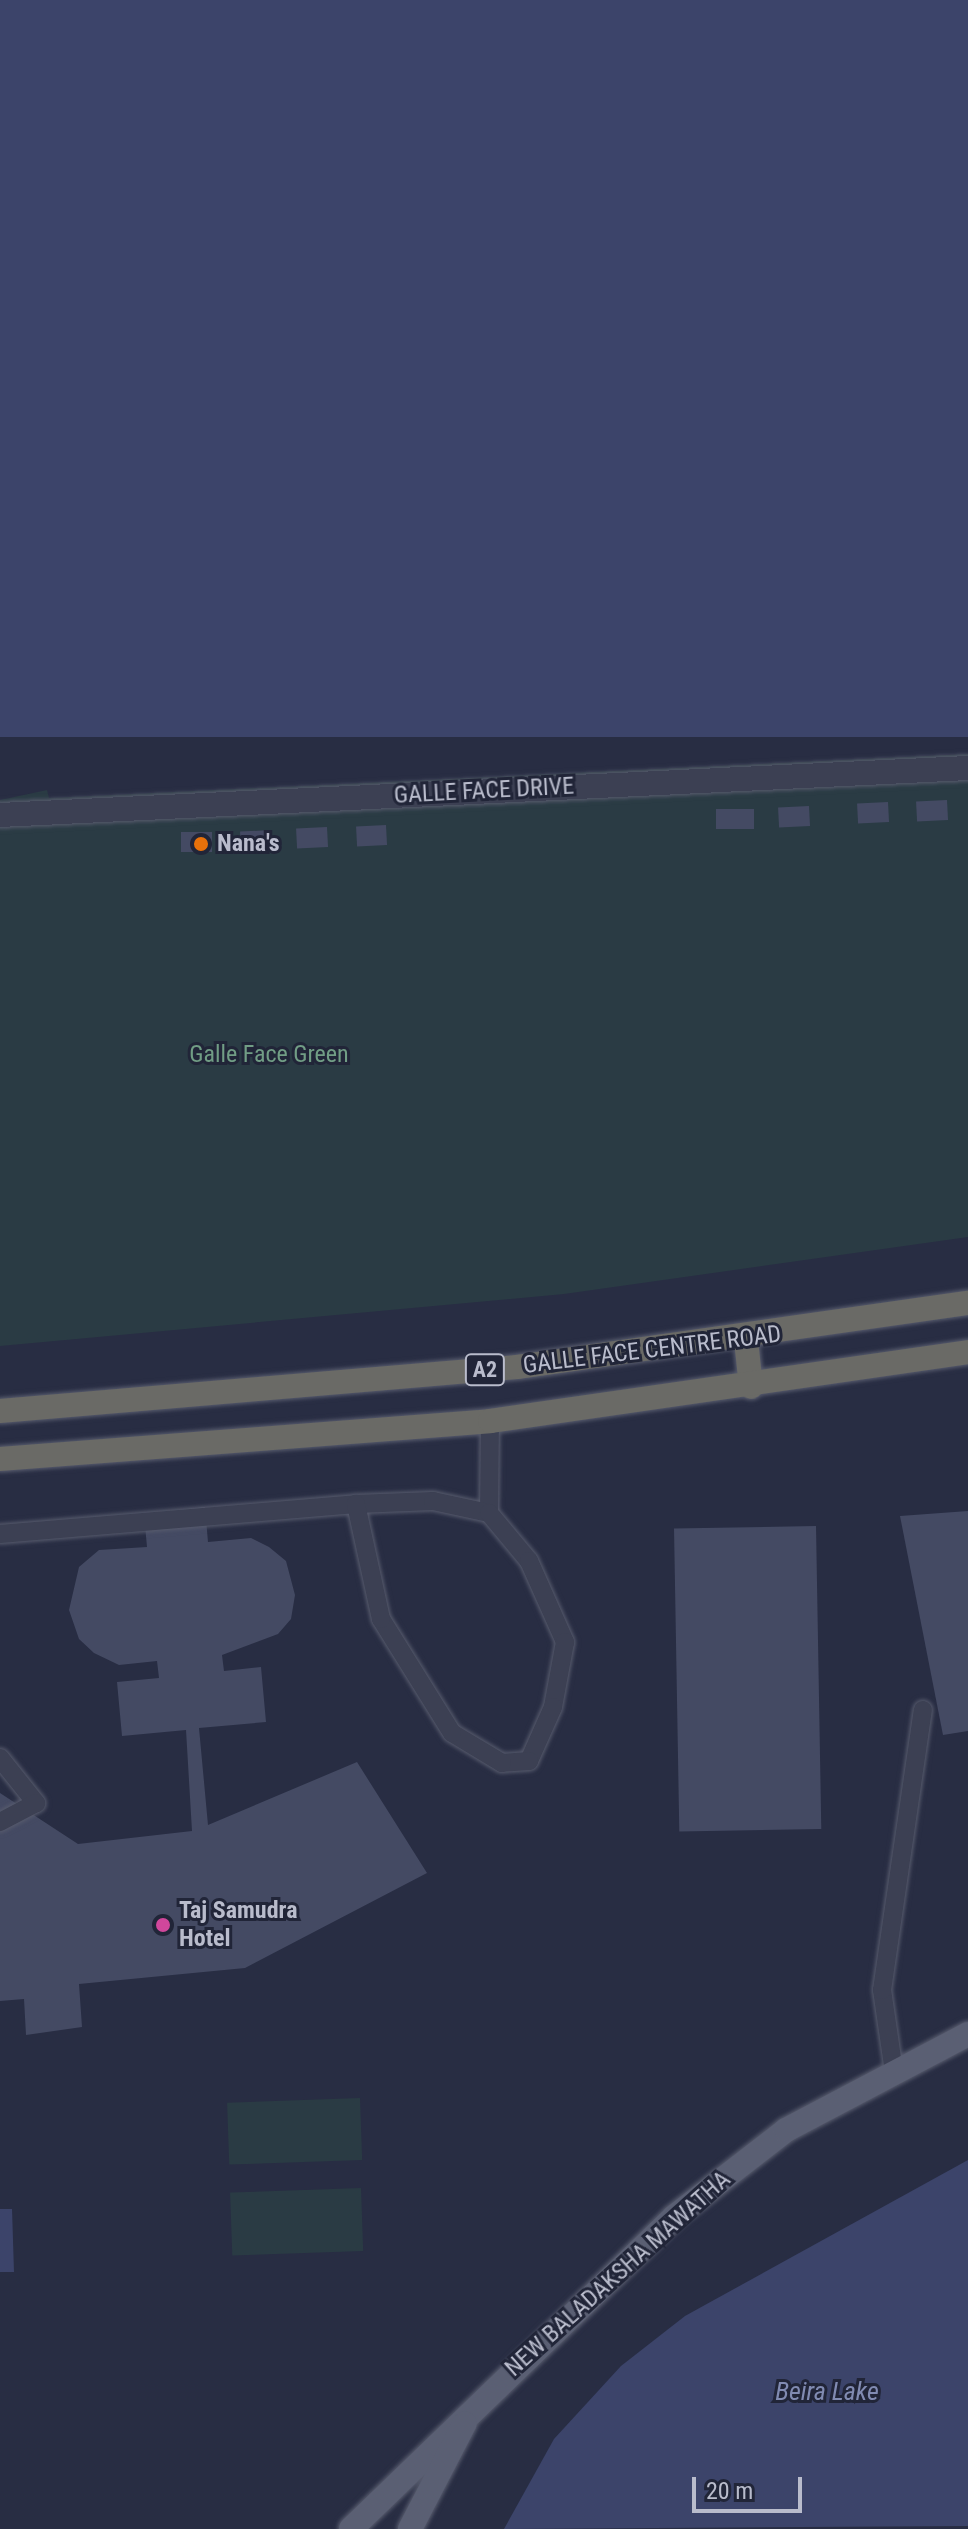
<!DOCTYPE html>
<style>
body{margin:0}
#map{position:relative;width:968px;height:2529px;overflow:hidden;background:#282d43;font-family:"Roboto Condensed",sans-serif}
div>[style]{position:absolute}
.green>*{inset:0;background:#2a3b44;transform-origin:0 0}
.water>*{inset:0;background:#3c446a;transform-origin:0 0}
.building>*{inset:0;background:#444a63;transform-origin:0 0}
.roads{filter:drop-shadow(0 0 2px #575b6d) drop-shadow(0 0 2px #575b6d)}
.service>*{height:18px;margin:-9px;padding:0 9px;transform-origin:9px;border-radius:9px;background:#3c4053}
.pedestrian>*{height:24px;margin:-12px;padding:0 12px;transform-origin:12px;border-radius:12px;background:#3c4053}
.primary>*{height:24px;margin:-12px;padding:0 12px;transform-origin:12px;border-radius:12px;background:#5a5f73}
.trunk>*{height:24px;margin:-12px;padding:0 12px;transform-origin:12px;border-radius:12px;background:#6a6a66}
.dots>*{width:22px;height:22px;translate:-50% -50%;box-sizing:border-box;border:4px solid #212538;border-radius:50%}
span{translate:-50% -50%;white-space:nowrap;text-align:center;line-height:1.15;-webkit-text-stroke:6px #212538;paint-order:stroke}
.shield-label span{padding:2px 6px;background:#212538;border:2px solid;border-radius:6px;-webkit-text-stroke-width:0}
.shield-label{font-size:22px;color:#b9bccc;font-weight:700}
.street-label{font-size:24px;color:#b9bccc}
.poi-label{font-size:24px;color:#b9bccc;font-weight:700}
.left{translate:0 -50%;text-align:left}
.park-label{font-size:24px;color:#719d85}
.water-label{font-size:26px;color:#818bb2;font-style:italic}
.scale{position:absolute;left:692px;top:2477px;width:110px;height:36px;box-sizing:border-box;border:4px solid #b9bccc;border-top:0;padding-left:10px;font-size:24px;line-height:28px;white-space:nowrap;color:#b9bccc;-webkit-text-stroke:6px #212538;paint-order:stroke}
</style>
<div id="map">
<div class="green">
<div style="clip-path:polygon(968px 754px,968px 1237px,564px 1294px,0 1346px,0 800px,47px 790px,49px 798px)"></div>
<div style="left:360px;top:2098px;width:62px;height:133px;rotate:88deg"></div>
<div style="left:361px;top:2188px;width:63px;height:131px;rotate:88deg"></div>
</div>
<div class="water">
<div style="left:0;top:0;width:968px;height:737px"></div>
<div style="clip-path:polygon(968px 2160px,968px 2526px,504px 2529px,554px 2439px,621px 2366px,685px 2316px)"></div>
<div style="clip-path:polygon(0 2209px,12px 2209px,14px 2272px,0 2272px)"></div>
</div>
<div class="building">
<div style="left:947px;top:800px;width:20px;height:31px;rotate:87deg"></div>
<div style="left:888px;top:802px;width:20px;height:31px;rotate:87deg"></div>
<div style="left:809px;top:806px;width:20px;height:31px;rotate:87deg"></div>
<div style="left:754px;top:809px;width:20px;height:38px;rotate:90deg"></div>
<div style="left:386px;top:825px;width:20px;height:30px;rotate:87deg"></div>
<div style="left:327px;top:827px;width:20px;height:31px;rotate:87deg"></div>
<div style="left:271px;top:830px;width:20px;height:31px;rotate:87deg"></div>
<div style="left:212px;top:832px;width:20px;height:31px;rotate:90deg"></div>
<div style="clip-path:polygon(205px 1507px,208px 1542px,251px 1538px,269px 1547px,286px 1561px,295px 1595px,291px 1619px,278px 1634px,222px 1655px,224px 1671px,261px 1667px,266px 1722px,199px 1728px,208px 1825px,357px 1762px,427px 1873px,245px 1968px,79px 1984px,82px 2027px,26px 2035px,24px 1999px,0 2001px,0 1793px,78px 1844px,192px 1831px,186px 1730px,122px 1736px,117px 1682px,159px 1678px,157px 1661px,119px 1665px,94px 1653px,79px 1639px,69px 1610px,79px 1567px,99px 1550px,147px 1547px,144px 1514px)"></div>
<div style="clip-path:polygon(968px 1511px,968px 1731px,943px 1735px,900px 1516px)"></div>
<div style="left:816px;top:1526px;width:303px;height:142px;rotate:89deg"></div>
</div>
<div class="roads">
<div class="service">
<div style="left:489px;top:1513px;width:92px;rotate:-89.4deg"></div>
<div style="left:0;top:1534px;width:357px;rotate:-4.8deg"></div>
<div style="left:356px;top:1504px;width:77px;rotate:-2.2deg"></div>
<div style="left:433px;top:1501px;width:57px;rotate:12.1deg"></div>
<div style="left:489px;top:1513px;width:62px;rotate:50.2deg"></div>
<div style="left:529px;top:1561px;width:89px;rotate:66deg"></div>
<div style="left:565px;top:1642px;width:66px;rotate:100.5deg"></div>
<div style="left:553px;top:1707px;width:59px;rotate:114deg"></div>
<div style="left:529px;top:1761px;width:27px;rotate:176deg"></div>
<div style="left:502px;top:1763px;width:58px;rotate:-149deg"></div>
<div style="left:452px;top:1733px;width:134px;rotate:-121.9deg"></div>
<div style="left:381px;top:1619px;width:118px;rotate:-102.3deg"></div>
<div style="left:0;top:1758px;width:58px;rotate:51.3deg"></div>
<div style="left:36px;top:1803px;width:41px;rotate:152.2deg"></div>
<div style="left:894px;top:2072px;width:83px;rotate:-98.3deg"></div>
<div style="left:882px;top:1990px;width:283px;rotate:-81.7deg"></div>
</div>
<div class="pedestrian">
<div style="left:0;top:815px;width:969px;rotate:-2.78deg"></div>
</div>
<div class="primary">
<div style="left:351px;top:2529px;width:449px;rotate:-44deg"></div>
<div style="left:674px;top:2217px;width:142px;rotate:-37.8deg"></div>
<div style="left:786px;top:2130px;width:206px;rotate:-27.8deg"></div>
<div style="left:410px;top:2529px;width:119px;rotate:-62.6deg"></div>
</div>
<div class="trunk">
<div style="left:746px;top:1340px;width:47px;rotate:83.9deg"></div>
<div style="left:0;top:1411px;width:519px;rotate:-4.86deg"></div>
<div style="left:517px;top:1367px;width:456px;rotate:-8.1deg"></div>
<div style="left:0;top:1459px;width:491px;rotate:-4.4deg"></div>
<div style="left:490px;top:1421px;width:483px;rotate:-8.2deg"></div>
</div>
</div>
<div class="dots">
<div style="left:201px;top:844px;background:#e8710a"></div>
<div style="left:163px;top:1925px;background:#d1479c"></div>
</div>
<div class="shield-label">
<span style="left:485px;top:1370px">A2</span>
</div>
<div class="street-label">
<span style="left:484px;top:791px;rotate:-3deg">GALLE FACE DRIVE</span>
<span style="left:652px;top:1350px;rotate:-7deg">GALLE FACE CENTRE ROAD</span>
<span style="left:618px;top:2274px;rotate:-42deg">NEW BALADAKSHA MAWATHA</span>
</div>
<div class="poi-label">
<span class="left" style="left:217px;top:844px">Nana's</span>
<span class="left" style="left:179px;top:1925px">Taj Samudra<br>Hotel</span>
</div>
<div class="park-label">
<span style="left:269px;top:1055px">Galle Face Green</span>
</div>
<div class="water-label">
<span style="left:827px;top:2392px">Beira Lake</span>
</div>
<div class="scale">20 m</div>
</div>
